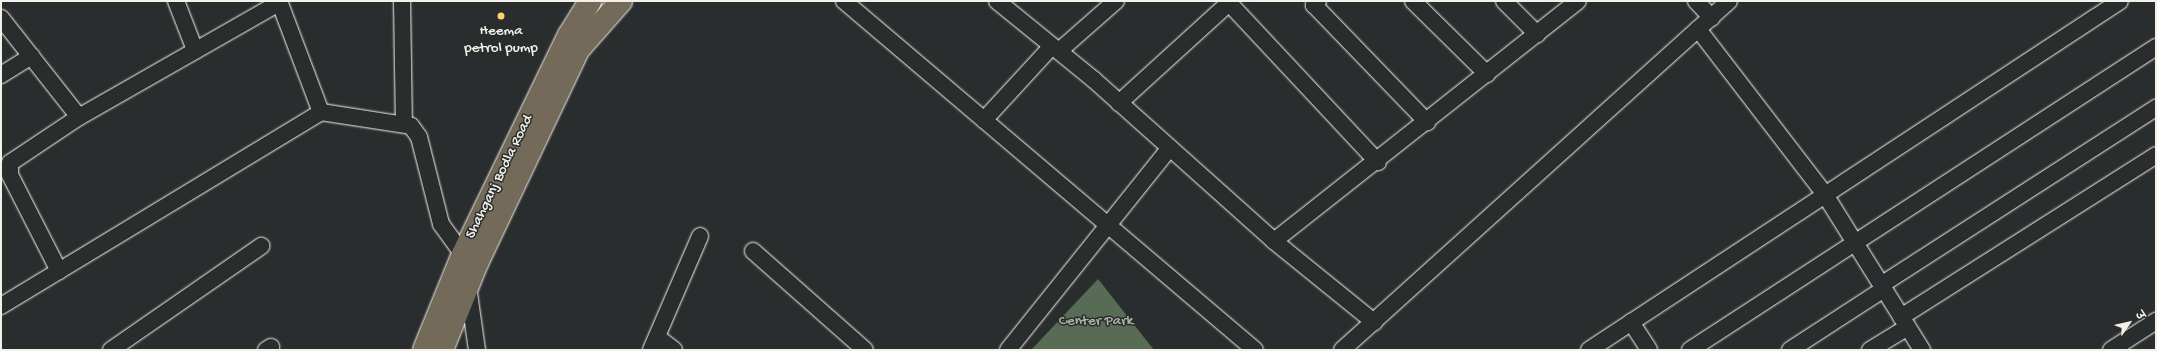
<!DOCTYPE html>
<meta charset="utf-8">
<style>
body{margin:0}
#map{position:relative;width:2157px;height:351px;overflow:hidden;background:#2a2d2e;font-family:"Gochi Hand","Playpen Sans Deva",sans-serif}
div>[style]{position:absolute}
.green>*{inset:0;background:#586b55}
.roads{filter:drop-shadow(0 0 1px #f4f1e8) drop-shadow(0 0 1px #f4f1e8)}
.street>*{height:16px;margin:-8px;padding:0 8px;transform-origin:8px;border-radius:8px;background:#2a2d2e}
.primary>*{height:22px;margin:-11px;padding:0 11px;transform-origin:11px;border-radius:11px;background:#746a5a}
.dots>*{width:11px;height:11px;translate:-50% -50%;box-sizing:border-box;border:2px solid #2a2d2e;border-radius:50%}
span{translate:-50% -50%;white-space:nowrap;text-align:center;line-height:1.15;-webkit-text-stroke:3px #2a2d2e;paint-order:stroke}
.poi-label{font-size:15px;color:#f4f1e8}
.street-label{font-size:15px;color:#f4f1e8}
.park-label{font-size:15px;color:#aeb5a6}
.frame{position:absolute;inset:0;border:2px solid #f4f1e8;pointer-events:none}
.north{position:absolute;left:2109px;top:303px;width:40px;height:40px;-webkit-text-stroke:3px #2a2d2e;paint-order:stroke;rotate:56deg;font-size:11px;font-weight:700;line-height:16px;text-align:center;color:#f4f1e8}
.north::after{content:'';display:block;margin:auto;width:14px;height:18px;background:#f4f1e8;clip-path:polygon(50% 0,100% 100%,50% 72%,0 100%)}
</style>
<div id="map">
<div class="green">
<div style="clip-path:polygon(1098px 279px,1154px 350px,1031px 350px)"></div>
</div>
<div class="roads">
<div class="street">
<div style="left:176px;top:1px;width:53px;rotate:68.8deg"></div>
<div style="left:279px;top:1px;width:119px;rotate:69.3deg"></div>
<div style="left:321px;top:112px;width:91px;rotate:8.8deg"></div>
<div style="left:411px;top:126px;width:14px;rotate:54deg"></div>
<div style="left:419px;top:137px;width:90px;rotate:75.8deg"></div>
<div style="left:441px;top:224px;width:37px;rotate:54deg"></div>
<div style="left:463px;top:254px;width:9px;rotate:36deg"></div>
<div style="left:402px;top:1px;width:122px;rotate:89.1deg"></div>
<div style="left:844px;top:1px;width:539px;rotate:40.34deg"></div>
<div style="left:997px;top:1px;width:124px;rotate:39.1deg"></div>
<div style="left:1093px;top:79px;width:243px;rotate:41.8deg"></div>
<div style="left:1274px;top:241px;width:129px;rotate:39deg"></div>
<div style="left:1318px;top:1px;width:6px;rotate:135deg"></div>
<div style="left:1314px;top:5px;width:163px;rotate:46deg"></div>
<div style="left:1413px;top:1px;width:104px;rotate:44.6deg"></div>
<div style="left:1504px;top:1px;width:47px;rotate:45deg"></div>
<div style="left:1696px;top:1px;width:23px;rotate:47deg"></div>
<div style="left:1px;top:18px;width:126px;rotate:51.8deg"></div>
<div style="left:1698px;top:29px;width:207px;rotate:52.5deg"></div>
<div style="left:1824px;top:193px;width:185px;rotate:58deg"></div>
<div style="left:1059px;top:51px;width:76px;rotate:-41.3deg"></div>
<div style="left:1px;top:75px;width:36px;rotate:-32deg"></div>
<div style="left:1119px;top:103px;width:149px;rotate:-42.3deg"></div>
<div style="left:1229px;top:3px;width:218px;rotate:46.9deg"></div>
<div style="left:984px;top:120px;width:100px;rotate:-47.4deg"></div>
<div style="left:1274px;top:241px;width:387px;rotate:-38.3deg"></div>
<div style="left:753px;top:251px;width:149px;rotate:41.5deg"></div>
<div style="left:59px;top:271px;width:108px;rotate:-117deg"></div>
<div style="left:10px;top:175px;width:12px;rotate:-90deg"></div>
<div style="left:10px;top:163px;width:83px;rotate:-33.7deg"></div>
<div style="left:79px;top:117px;width:230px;rotate:-29.7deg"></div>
<div style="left:1881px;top:285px;width:327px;rotate:-32.8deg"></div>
<div style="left:468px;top:286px;width:65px;rotate:82deg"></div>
<div style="left:1px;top:306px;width:374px;rotate:-31.2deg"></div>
<div style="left:1901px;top:317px;width:302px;rotate:-32.4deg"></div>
<div style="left:1631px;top:322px;width:33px;rotate:57deg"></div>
<div style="left:657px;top:337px;width:21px;rotate:37deg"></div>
<div style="left:111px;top:350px;width:183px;rotate:-34.7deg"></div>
<div style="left:266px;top:350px;width:6px;rotate:-31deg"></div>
<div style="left:651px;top:350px;width:124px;rotate:-66.7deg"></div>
<div style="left:1008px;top:350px;width:259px;rotate:-51.3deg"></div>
<div style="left:1342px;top:350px;width:521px;rotate:-42.04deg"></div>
<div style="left:1589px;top:350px;width:635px;rotate:-33.31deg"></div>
<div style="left:1690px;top:350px;width:556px;rotate:-33.03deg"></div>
<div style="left:1790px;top:350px;width:112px;rotate:-33deg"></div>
<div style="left:1870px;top:350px;width:44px;rotate:-31.2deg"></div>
<div style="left:2111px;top:350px;width:54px;rotate:-32.8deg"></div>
</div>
<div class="primary">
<div style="left:424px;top:350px;width:104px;rotate:-67.9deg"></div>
<div style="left:463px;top:254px;width:243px;rotate:-64.2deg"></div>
<div style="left:569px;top:35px;width:40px;rotate:-58deg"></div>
<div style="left:442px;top:350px;width:94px;rotate:-68.1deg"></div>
<div style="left:477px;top:263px;width:236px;rotate:-64.6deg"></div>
<div style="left:578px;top:50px;width:65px;rotate:-48.7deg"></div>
</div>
</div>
<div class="dots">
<div style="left:501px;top:16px;background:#ffd166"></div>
</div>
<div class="poi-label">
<span style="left:501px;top:40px">Heema<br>petrol pump</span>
</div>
<div class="street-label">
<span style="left:500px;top:177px;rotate:-64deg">Shahganj Bodla Road</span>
</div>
<div class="park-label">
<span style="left:1096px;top:322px">Center Park</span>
</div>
<div class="frame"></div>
<div class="north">उ</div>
</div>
